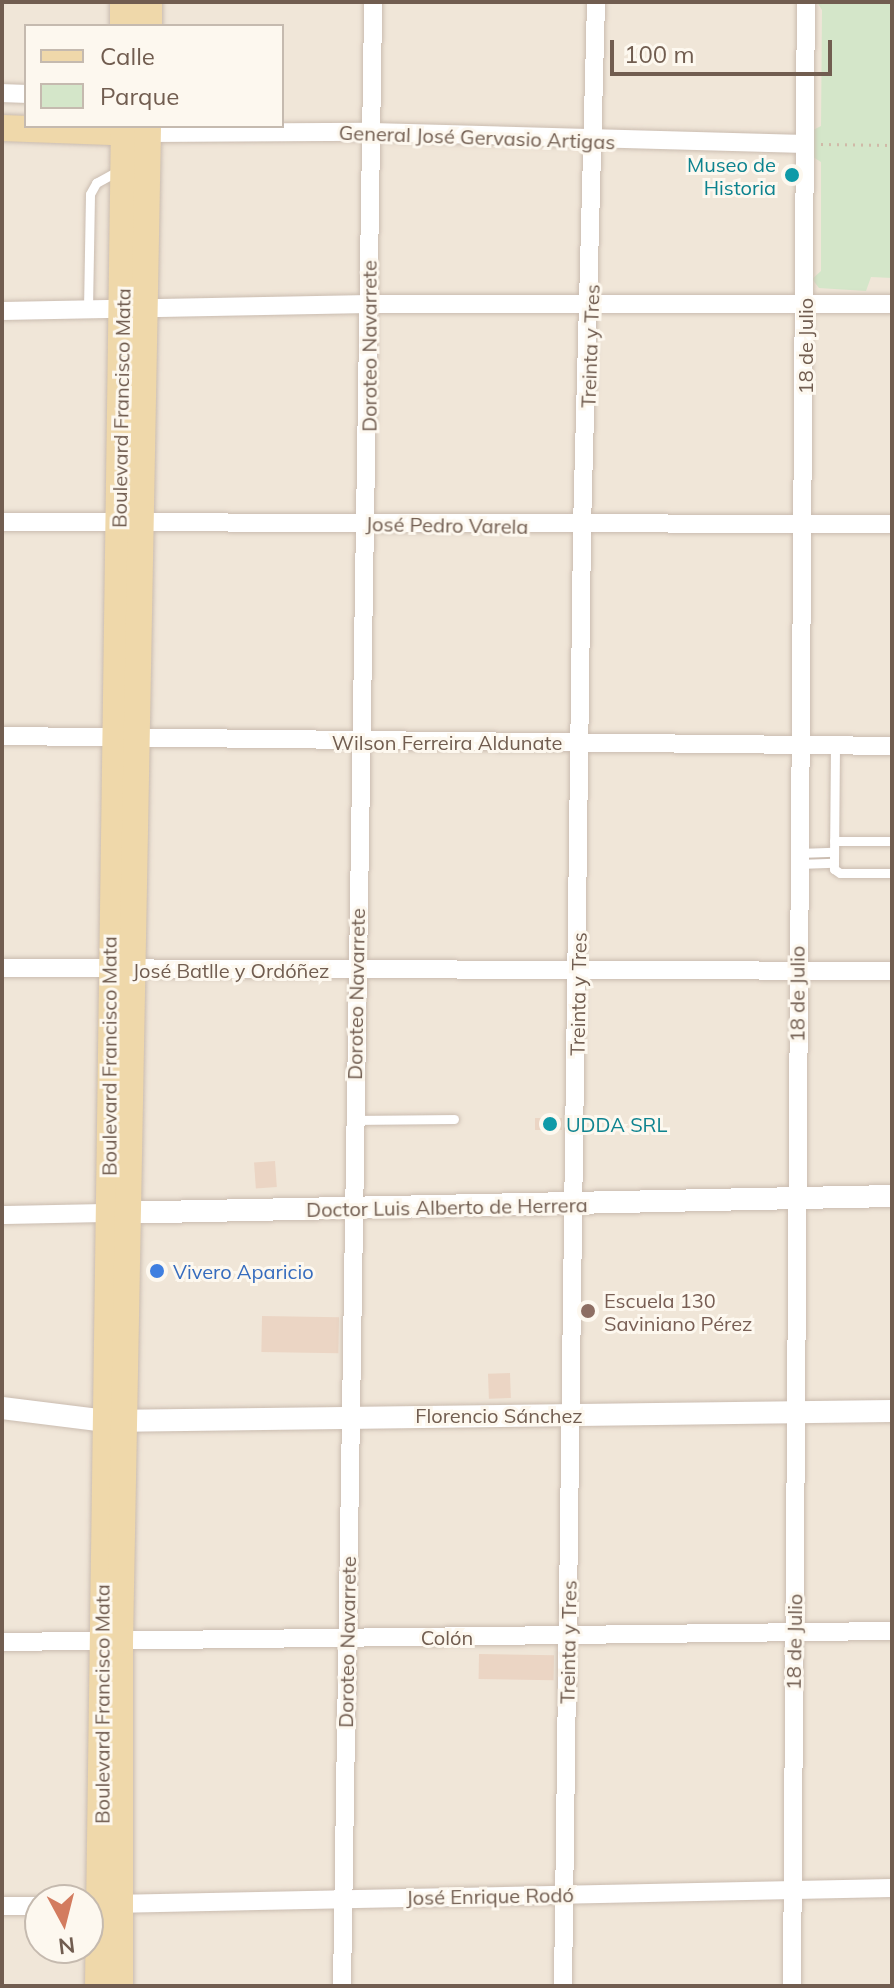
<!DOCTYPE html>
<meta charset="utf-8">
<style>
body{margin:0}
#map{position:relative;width:894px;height:1988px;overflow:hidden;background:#faf4e9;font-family:Mulish,sans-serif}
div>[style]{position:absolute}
.residential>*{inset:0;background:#f0e6d8}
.green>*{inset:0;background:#d4e6c9}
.building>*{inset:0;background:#ebd5c4;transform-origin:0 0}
.path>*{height:3px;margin-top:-1.5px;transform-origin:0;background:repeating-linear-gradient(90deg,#d0b9a7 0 2px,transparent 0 8px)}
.roads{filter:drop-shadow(0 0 2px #cabcb0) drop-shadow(0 0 2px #cabcb0)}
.service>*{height:9px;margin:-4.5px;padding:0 4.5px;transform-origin:4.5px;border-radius:4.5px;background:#fff}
.minor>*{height:18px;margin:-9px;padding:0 9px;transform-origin:9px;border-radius:9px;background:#fff}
.tertiary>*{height:22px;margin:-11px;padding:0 11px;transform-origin:11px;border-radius:11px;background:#fff}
.primary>*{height:26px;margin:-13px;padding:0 13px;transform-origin:13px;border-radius:13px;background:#efd8aa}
.dots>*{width:22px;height:22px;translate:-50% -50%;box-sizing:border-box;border:4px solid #fdf8ef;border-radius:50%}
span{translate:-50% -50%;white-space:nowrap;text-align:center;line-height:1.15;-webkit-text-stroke:6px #fdf8ef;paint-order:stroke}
.street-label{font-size:20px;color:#715d50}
.culture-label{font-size:20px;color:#0d838f}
.right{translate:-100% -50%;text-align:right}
.left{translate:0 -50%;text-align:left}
.shop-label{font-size:20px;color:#366cbe}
.education-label{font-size:20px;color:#785e54}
.frame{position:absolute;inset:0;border:4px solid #715d50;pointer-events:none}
.legend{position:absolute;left:24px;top:24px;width:260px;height:104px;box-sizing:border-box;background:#fdf8ef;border:2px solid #c5baaf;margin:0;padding:10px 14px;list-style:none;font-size:24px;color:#715d50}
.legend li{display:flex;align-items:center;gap:16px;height:40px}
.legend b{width:40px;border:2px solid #c5baaf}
.north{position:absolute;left:24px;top:1884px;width:80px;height:80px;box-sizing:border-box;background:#fdf8ef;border:2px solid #c5baaf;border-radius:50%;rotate:173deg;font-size:22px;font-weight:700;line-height:32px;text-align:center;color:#715d50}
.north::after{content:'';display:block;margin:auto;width:28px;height:36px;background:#d37c5f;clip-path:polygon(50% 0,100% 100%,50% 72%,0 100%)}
.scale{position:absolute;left:610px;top:40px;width:222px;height:36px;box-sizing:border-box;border:4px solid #715d50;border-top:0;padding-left:10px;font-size:24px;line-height:28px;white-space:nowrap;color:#715d50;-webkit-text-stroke:6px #fdf8ef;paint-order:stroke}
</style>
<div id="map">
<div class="residential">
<div style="clip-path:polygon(evenodd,2px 2px,892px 2px,892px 1986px,2px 1986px,2px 2px,26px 26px,282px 26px,282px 126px,26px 126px,26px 26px,2px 2px,40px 1900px,88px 1900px,88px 1948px,40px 1948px,40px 1900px)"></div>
</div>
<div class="green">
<div style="clip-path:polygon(817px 2px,892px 4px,892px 278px,871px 277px,866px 291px,819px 288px,812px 279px,821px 271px,821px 162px,813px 157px,813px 130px,821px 126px,822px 10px)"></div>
</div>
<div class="building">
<div style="left:535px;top:1118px;width:27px;height:12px"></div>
<div style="left:275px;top:1161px;width:26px;height:21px;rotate:86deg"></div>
<div style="left:262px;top:1316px;width:77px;height:36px;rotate:1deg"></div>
<div style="left:510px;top:1373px;width:25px;height:22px;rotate:88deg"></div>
<div style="left:479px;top:1654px;width:75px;height:25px;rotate:1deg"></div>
</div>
<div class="path">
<div style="left:821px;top:144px;width:71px;rotate:0.8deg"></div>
</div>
<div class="roads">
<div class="service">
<div style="left:88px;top:309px;width:115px;rotate:-89deg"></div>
<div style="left:90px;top:194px;width:13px;rotate:-61deg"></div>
<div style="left:96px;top:183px;width:29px;rotate:-29deg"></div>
<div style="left:835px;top:746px;width:123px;rotate:90.5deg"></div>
<div style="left:834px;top:869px;width:7px;rotate:34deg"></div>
<div style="left:840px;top:873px;width:52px"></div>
<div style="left:834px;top:841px;width:58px"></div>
<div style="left:798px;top:853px;width:36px;rotate:-2deg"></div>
<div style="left:798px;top:864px;width:36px;rotate:-2deg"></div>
<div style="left:354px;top:1120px;width:100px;rotate:-0.6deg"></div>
</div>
<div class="minor">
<div style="left:2px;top:93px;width:24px;rotate:2deg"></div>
<div style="left:148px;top:133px;width:224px;rotate:-0.3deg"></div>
<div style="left:372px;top:132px;width:433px;rotate:1.6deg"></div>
<div style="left:2px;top:311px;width:367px;rotate:-1.1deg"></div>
<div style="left:369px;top:304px;width:523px"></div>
<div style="left:2px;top:522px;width:890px;rotate:0.13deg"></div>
<div style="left:2px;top:736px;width:890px;rotate:0.64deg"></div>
<div style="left:2px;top:968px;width:890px;rotate:0.19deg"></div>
<div style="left:2px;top:1215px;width:106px;rotate:-1.1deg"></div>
<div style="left:2px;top:1642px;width:890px;rotate:-0.71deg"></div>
<div style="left:111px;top:1904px;width:781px;rotate:-1.17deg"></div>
<div style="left:2px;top:1906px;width:38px"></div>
<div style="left:342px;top:1986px;width:1984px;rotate:-89.1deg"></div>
<div style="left:563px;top:1986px;width:1459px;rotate:-89.25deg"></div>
<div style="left:582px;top:527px;width:525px;rotate:-88.47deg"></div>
<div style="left:792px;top:1986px;width:1984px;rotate:-89.6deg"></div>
</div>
<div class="tertiary">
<div style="left:113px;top:1213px;width:779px;rotate:-1.25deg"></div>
<div style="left:2px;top:1408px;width:105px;rotate:7.1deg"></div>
<div style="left:106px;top:1421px;width:786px;rotate:-0.73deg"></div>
</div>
<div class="primary">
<div style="left:123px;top:2px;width:24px;rotate:90deg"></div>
<div style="left:149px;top:26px;width:24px;rotate:-90deg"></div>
<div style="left:2px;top:128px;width:136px;rotate:2.1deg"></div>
<div style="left:98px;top:1986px;width:1860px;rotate:-89.2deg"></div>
<div style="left:120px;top:1986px;width:345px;rotate:-90deg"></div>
<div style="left:120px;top:1641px;width:1515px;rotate:-88.94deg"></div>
</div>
</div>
<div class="dots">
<div style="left:792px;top:175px;background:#0f9aa8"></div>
<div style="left:550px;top:1124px;background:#0f9aa8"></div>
<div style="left:157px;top:1271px;background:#3f7fe0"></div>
<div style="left:588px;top:1311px;background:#8d6e63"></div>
</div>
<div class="street-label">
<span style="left:477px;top:137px;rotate:2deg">General José Gervasio Artigas</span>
<span style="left:369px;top:346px;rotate:-90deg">Doroteo Navarrete</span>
<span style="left:590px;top:346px;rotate:-88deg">Treinta y Tres</span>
<span style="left:805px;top:346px;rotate:-90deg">18 de Julio</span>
<span style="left:121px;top:408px;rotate:-89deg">Boulevard Francisco Mata</span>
<span style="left:447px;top:525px;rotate:1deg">José Pedro Varela</span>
<span style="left:447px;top:742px">Wilson Ferreira Aldunate</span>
<span style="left:231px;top:970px">José Batlle y Ordóñez</span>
<span style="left:356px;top:994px;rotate:-89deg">Doroteo Navarrete</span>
<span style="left:578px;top:994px;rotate:-89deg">Treinta y Tres</span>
<span style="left:797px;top:994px;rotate:-90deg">18 de Julio</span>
<span style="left:109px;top:1056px;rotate:-90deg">Boulevard Francisco Mata</span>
<span style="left:447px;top:1207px;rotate:-1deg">Doctor Luis Alberto de Herrera</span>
<span style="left:499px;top:1415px">Florencio Sánchez</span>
<span style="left:447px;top:1637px">Colón</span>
<span style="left:347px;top:1642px;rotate:-89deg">Doroteo Navarrete</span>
<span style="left:568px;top:1642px;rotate:-89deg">Treinta y Tres</span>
<span style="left:794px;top:1642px;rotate:-89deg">18 de Julio</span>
<span style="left:102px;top:1704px;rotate:-90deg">Boulevard Francisco Mata</span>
<span style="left:490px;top:1896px;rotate:-1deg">José Enrique Rodó</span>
</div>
<div class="culture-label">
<span class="right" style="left:776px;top:176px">Museo de<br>Historia</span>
<span class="left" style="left:566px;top:1124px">UDDA SRL</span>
</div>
<div class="shop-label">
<span class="left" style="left:173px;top:1271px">Vivero Aparicio</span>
</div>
<div class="education-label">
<span class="left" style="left:604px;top:1312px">Escuela 130<br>Saviniano Pérez</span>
</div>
<div class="frame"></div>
<ul class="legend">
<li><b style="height:10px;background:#efd8aa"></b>Calle</li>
<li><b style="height:22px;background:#d4e6c9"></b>Parque</li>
</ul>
<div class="north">N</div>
<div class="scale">100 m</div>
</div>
